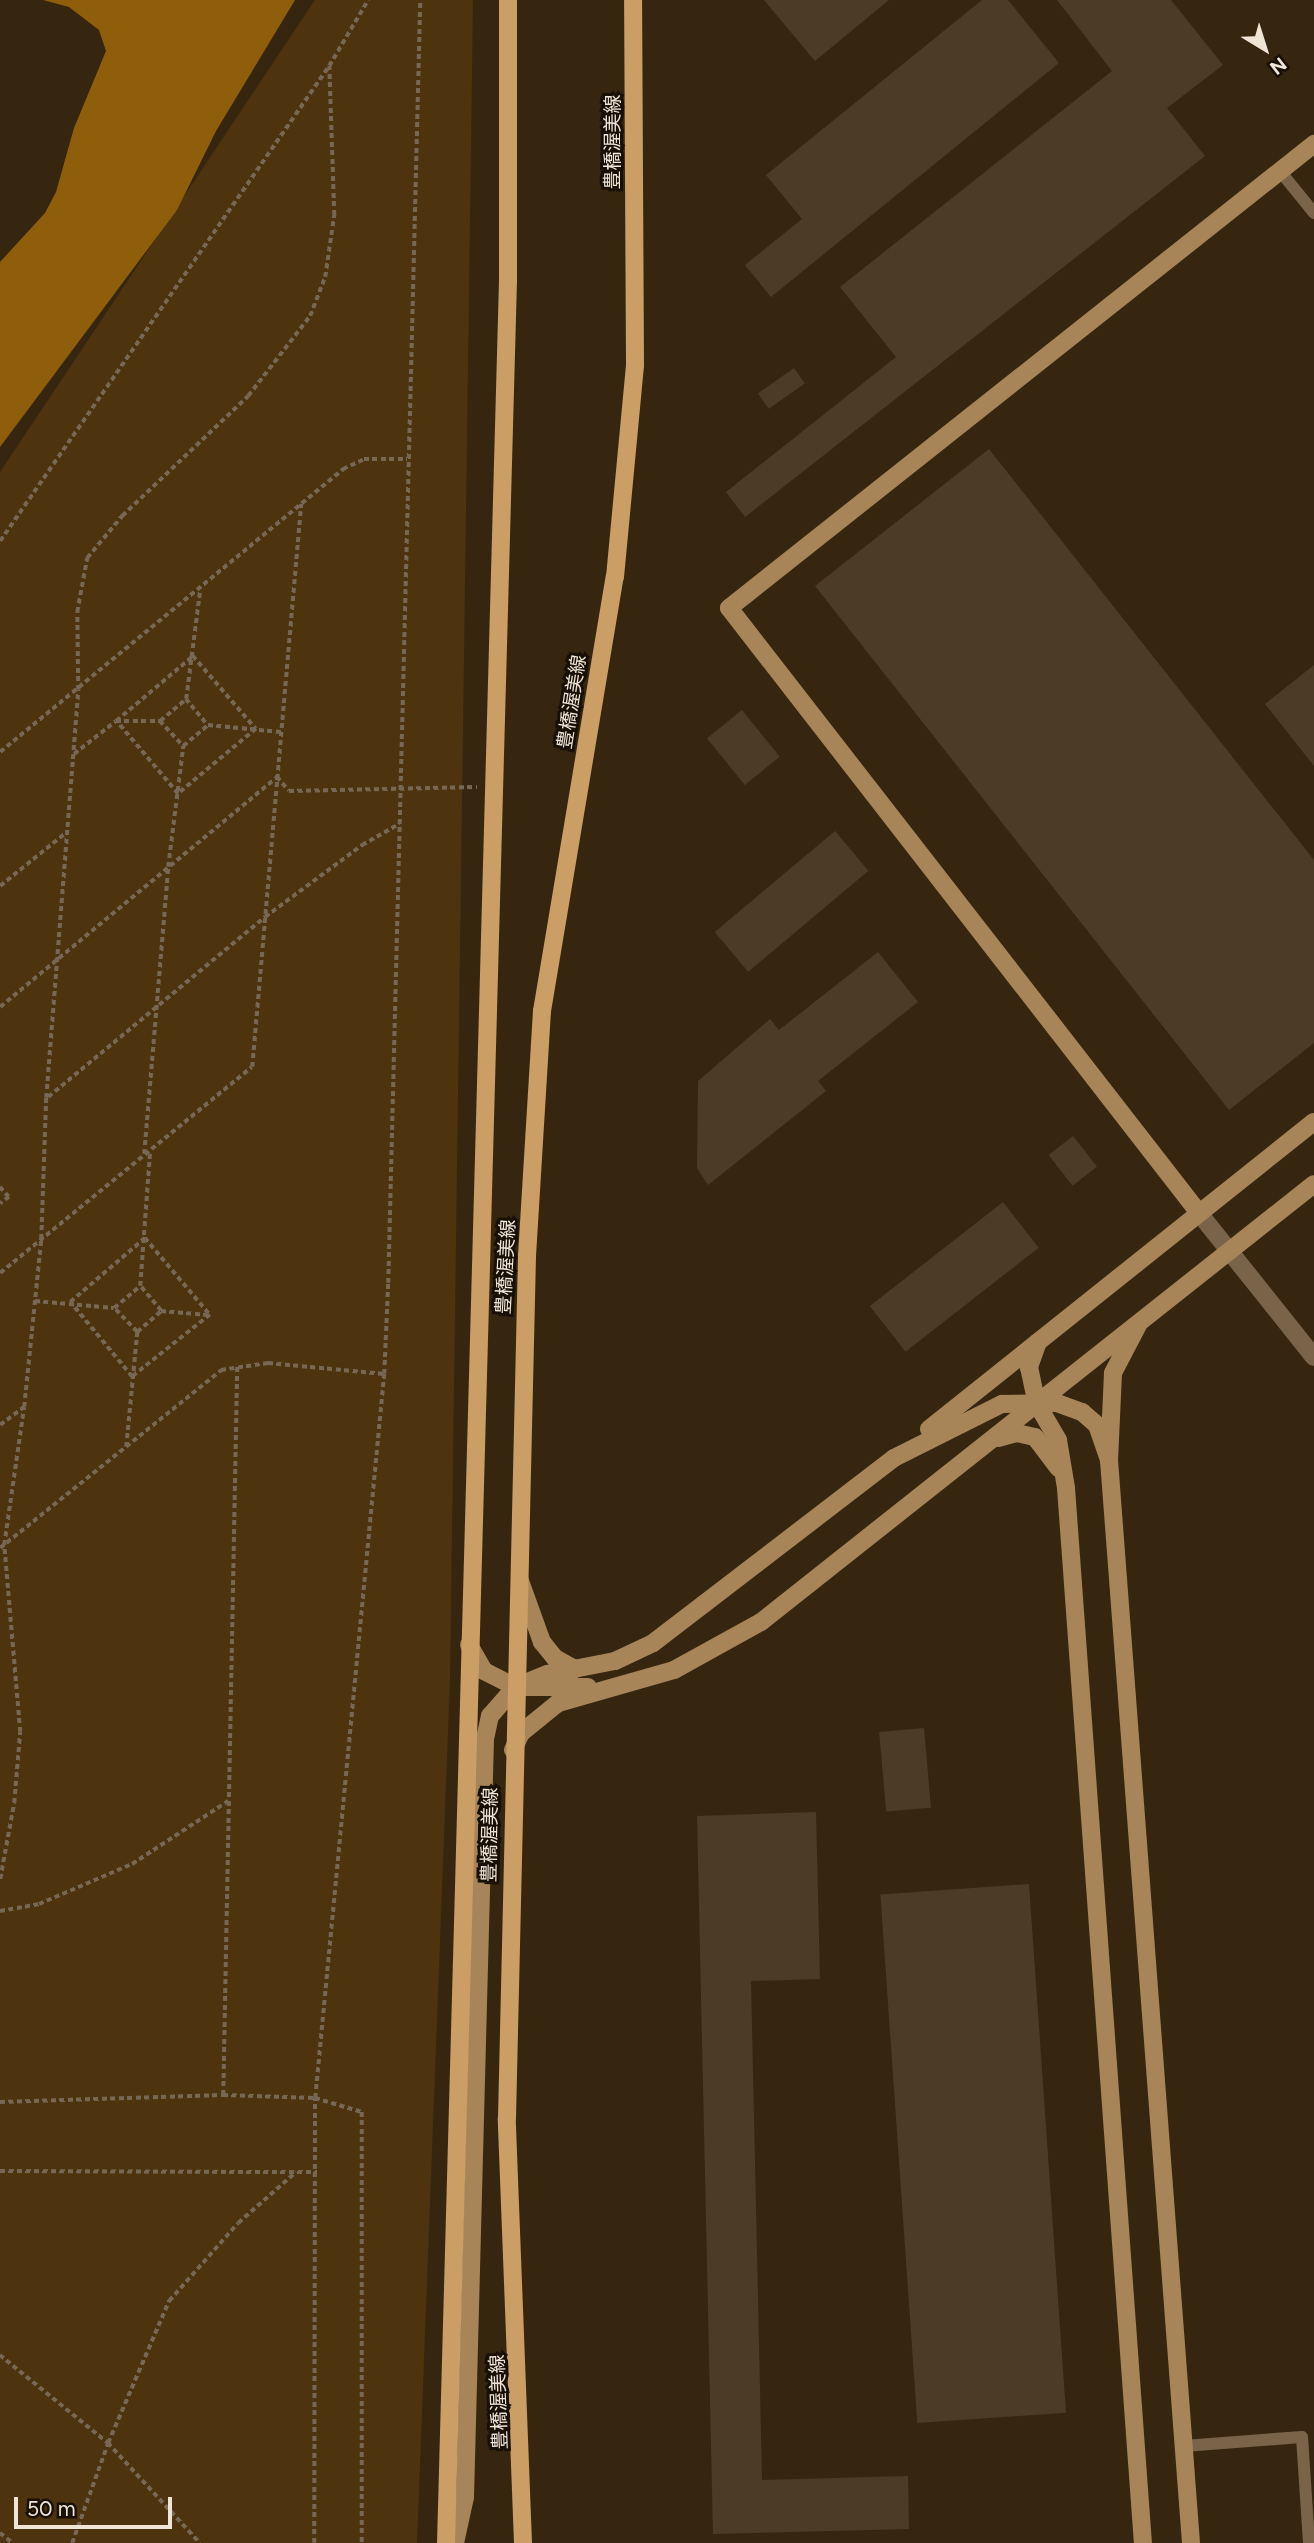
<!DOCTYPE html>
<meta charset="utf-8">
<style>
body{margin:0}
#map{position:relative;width:1314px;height:2543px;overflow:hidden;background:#36260f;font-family:Figtree,"Noto Sans JP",sans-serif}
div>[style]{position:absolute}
.green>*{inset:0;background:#4d340f}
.water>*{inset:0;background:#8e5e0b}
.building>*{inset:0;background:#4d3c25;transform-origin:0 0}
.path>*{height:3.5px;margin-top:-1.75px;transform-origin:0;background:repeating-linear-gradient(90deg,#776855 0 5px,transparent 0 8.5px)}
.lane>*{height:12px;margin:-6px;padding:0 6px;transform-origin:6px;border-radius:6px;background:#796449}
.street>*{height:18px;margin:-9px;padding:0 9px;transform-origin:9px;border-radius:9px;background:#796449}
.secondary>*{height:18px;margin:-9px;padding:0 9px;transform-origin:9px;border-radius:9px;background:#a78559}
.primary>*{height:18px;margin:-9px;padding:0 9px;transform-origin:9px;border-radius:9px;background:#ca9e65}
span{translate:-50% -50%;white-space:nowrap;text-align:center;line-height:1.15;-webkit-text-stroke:6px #181007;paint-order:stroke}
.street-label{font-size:19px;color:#efe4d6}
.north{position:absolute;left:1230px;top:14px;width:70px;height:70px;-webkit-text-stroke:5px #181007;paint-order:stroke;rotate:142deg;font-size:19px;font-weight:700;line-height:28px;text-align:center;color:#efe4d6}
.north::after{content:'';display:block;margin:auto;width:24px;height:32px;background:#efe4d6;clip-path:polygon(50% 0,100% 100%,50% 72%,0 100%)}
.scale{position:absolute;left:14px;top:2497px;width:158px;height:32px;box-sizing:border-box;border:4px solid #efe4d6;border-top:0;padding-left:9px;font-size:21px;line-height:24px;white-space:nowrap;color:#efe4d6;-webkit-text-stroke:5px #181007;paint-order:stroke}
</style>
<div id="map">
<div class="green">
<div style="clip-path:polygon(315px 0,473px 0,450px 1679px,417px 2543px,0 2543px,0 472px)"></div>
</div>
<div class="water">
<div style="clip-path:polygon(43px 0,295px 0,216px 131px,177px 210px,0 447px,0 262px,45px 213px,56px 192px,74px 128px,106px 51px,99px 30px,69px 7px)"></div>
</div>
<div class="building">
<div style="clip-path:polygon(764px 0,889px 0,815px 61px)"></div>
<div style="clip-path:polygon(982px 0,1008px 0,1059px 63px,771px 297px,745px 265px,802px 219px,766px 175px)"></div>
<div style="clip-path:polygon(1057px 0,1171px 0,1223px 65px,1167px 108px,1205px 156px,745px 517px,726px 492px,896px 357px,840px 287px,1112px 71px)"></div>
<div style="left:794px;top:368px;width:19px;height:44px;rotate:55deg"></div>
<div style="clip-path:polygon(989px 449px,1314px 860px,1314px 1043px,1229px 1110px,815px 586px)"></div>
<div style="clip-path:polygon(1314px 665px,1314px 766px,1265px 704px)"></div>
<div style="left:742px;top:710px;width:60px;height:45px;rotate:51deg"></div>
<div style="left:835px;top:831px;width:52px;height:157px;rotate:50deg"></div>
<div style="clip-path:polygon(878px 952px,918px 1002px,818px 1081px,826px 1091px,708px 1185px,697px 1168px,698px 1081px,770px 1019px,779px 1030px)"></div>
<div style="left:1073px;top:1136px;width:39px;height:31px;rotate:52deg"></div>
<div style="left:1003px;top:1202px;width:58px;height:169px;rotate:52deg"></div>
<div style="left:924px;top:1728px;width:80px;height:45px;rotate:85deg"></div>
<div style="clip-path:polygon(816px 1812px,820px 1979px,751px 1981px,762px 2480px,908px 2476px,909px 2529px,713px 2534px,697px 1816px)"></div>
<div style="left:1029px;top:1884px;width:530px;height:149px;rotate:86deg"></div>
</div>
<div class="path">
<div style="left:0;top:541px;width:578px;rotate:-55.29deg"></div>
<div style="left:329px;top:66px;width:77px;rotate:-59.4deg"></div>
<div style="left:193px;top:656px;width:96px;rotate:49.2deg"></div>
<div style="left:256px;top:729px;width:102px;rotate:140.2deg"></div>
<div style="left:178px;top:794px;width:96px;rotate:-130.3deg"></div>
<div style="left:116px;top:721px;width:101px;rotate:-40.2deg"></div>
<div style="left:186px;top:699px;width:110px;rotate:-82.7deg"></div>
<div style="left:160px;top:721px;width:34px;rotate:-40deg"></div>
<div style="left:186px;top:699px;width:34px;rotate:50deg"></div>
<div style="left:0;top:752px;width:445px;rotate:-39.5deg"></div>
<div style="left:343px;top:469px;width:23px;rotate:-25deg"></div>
<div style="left:364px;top:459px;width:43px"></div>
<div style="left:74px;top:754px;width:53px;rotate:-38.2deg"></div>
<div style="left:116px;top:721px;width:44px"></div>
<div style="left:160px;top:721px;width:34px;rotate:47deg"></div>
<div style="left:183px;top:746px;width:33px;rotate:-40deg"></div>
<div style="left:208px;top:725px;width:73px;rotate:5.5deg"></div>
<div style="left:0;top:886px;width:87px;rotate:-39deg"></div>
<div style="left:0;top:1007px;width:360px;rotate:-39.7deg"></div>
<div style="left:277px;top:777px;width:18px;rotate:49deg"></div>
<div style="left:289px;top:791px;width:188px;rotate:-1.2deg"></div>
<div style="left:48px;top:1097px;width:282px;rotate:-39.7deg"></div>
<div style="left:265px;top:917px;width:121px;rotate:-36.6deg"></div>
<div style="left:362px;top:845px;width:43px;rotate:-29.6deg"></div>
<div style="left:144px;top:1154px;width:288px;rotate:-85.2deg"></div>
<div style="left:168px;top:867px;width:122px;rotate:-82.9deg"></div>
<div style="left:0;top:1187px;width:13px;rotate:48deg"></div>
<div style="left:9px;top:1197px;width:11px;rotate:142deg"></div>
<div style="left:145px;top:1238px;width:101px;rotate:49.8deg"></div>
<div style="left:210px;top:1315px;width:100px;rotate:141.5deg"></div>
<div style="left:132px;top:1377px;width:97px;rotate:-129.6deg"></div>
<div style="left:70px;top:1302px;width:99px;rotate:-40.5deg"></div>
<div style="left:0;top:1273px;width:325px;rotate:-39.3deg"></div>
<div style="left:252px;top:1067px;width:565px;rotate:-85.03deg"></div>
<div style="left:35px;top:1301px;width:79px;rotate:5.1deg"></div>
<div style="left:161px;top:1311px;width:47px;rotate:4.9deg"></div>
<div style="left:137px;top:1332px;width:33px;rotate:-134deg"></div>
<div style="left:114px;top:1308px;width:34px;rotate:-40deg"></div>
<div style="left:0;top:1425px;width:30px;rotate:-37deg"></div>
<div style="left:126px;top:1447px;width:116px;rotate:-84.5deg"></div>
<div style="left:137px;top:1332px;width:32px;rotate:-41deg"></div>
<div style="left:161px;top:1311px;width:33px;rotate:-130deg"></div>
<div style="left:140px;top:1286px;width:136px;rotate:-85.8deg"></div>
<div style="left:0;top:1548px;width:284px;rotate:-38.8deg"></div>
<div style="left:221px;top:1370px;width:48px;rotate:-8.5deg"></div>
<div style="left:268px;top:1363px;width:117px;rotate:5.4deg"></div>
<div style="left:0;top:1879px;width:77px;rotate:-79.6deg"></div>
<div style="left:14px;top:1803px;width:71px;rotate:-85.2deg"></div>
<div style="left:20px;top:1732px;width:188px;rotate:-94.9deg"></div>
<div style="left:4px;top:1545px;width:139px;rotate:-81.8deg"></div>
<div style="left:24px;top:1407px;width:169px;rotate:-84.2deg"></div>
<div style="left:41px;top:1239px;width:141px;rotate:-88deg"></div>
<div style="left:46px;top:1098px;width:409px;rotate:-85.5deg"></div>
<div style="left:78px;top:690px;width:78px;rotate:-90.7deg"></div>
<div style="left:77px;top:612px;width:55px;rotate:-79.5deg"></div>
<div style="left:87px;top:558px;width:55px;rotate:-50.2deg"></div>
<div style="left:122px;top:516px;width:174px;rotate:-43.6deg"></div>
<div style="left:248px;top:396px;width:101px;rotate:-52.2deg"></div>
<div style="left:310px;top:316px;width:42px;rotate:-69deg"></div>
<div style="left:325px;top:277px;width:63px;rotate:-81.7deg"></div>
<div style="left:334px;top:215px;width:149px;rotate:-91.9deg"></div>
<div style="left:0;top:1911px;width:40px;rotate:-10deg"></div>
<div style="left:39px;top:1904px;width:101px;rotate:-23.3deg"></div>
<div style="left:132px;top:1864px;width:115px;rotate:-33.3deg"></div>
<div style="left:223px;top:2095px;width:731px;rotate:-88.9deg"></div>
<div style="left:0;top:2102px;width:223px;rotate:-1.8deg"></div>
<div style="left:223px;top:2095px;width:92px;rotate:1.9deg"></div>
<div style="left:315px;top:2098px;width:49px;rotate:16.6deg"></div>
<div style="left:362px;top:2112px;width:431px;rotate:90deg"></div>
<div style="left:0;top:2171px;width:317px;rotate:0.2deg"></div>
<div style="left:0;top:2355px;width:139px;rotate:39.2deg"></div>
<div style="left:108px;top:2443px;width:136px;rotate:47.4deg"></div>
<div style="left:0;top:2533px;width:16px;rotate:38deg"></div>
<div style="left:72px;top:2543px;width:106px;rotate:-70.2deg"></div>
<div style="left:108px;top:2443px;width:155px;rotate:-66.8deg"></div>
<div style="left:169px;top:2301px;width:104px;rotate:-48.5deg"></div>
<div style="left:238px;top:2223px;width:77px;rotate:-41.3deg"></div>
<div style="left:314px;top:2543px;width:445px;rotate:-89.9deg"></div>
<div style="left:315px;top:2098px;width:727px;rotate:-84.56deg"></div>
<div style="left:384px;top:1374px;width:91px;rotate:-87.5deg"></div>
<div style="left:388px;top:1283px;width:1283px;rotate:-88.57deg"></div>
</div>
<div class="lane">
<div style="left:1280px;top:171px;width:54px;rotate:51deg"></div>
<div style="left:1184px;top:2446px;width:118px;rotate:-4.4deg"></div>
<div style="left:1302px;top:2437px;width:106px;rotate:86.2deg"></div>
</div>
<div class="street">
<div style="left:1199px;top:1213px;width:184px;rotate:51.4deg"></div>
</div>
<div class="secondary">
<div style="left:1199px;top:1213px;width:766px;rotate:-127.84deg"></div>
<div style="left:729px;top:608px;width:747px;rotate:-38.42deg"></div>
<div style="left:1139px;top:1323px;width:56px;rotate:117.5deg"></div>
<div style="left:1113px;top:1373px;width:87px;rotate:92.6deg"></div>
<div style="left:1109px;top:1460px;width:1086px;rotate:85.67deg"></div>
<div style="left:1038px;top:1342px;width:27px;rotate:110deg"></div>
<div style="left:1029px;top:1367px;width:38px;rotate:78deg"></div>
<div style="left:1037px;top:1404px;width:42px;rotate:59.7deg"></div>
<div style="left:1058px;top:1440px;width:49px;rotate:80.5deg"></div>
<div style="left:1066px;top:1488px;width:1058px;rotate:85.83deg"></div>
<div style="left:929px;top:1429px;width:492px;rotate:-38.6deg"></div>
<div style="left:998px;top:1438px;width:20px;rotate:-15deg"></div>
<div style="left:1017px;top:1433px;width:18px;rotate:13deg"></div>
<div style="left:1035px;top:1437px;width:39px;rotate:53deg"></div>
<div style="left:520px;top:1581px;width:65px;rotate:70.2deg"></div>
<div style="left:542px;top:1642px;width:21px;rotate:51deg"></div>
<div style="left:555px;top:1658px;width:23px;rotate:29deg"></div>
<div style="left:469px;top:1645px;width:30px;rotate:60deg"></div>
<div style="left:484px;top:1671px;width:35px;rotate:27deg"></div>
<div style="left:515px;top:1687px;width:73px"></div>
<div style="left:513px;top:1750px;width:19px;rotate:-65deg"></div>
<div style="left:521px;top:1733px;width:48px;rotate:-39deg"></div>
<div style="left:558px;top:1703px;width:121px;rotate:-15.9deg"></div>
<div style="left:674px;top:1670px;width:99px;rotate:-28.9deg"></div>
<div style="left:761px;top:1622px;width:705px;rotate:-38.38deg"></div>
<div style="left:455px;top:2543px;width:47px;rotate:-77.7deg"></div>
<div style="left:465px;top:2497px;width:758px;rotate:-88.49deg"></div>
<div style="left:485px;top:1739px;width:24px;rotate:-78deg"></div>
<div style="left:490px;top:1716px;width:38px;rotate:-49deg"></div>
<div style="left:515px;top:1687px;width:35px;rotate:-22deg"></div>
<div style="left:548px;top:1674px;width:68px;rotate:-11deg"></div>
<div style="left:615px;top:1661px;width:42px;rotate:-25.3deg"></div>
<div style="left:653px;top:1643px;width:304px;rotate:-37.5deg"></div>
<div style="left:894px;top:1458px;width:121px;rotate:-26.6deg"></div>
<div style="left:1002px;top:1404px;width:55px;rotate:-1deg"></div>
<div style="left:1057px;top:1403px;width:27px;rotate:20deg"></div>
<div style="left:1082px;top:1412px;width:20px;rotate:41deg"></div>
<div style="left:1097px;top:1425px;width:37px;rotate:71deg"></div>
</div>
<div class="primary">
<div style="left:446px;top:2543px;width:2263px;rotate:-88.43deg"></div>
<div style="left:508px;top:281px;width:281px;rotate:-90deg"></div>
<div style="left:523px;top:2543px;width:425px;rotate:-92.2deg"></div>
<div style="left:507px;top:2118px;width:862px;rotate:-88.67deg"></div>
<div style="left:527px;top:1256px;width:245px;rotate:-86.5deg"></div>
<div style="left:542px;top:1011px;width:440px;rotate:-80.5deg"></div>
<div style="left:615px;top:577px;width:213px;rotate:-84.6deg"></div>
<div style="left:635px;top:365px;width:365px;rotate:-90.3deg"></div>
</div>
<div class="street-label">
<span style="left:613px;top:142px;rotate:-90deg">豊橋渥美線</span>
<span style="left:572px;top:702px;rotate:-81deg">豊橋渥美線</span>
<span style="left:506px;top:1267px;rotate:-87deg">豊橋渥美線</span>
<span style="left:490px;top:1835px;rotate:-89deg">豊橋渥美線</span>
<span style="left:499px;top:2402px;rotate:-92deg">豊橋渥美線</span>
</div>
<div class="north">N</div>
<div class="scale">50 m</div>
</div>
